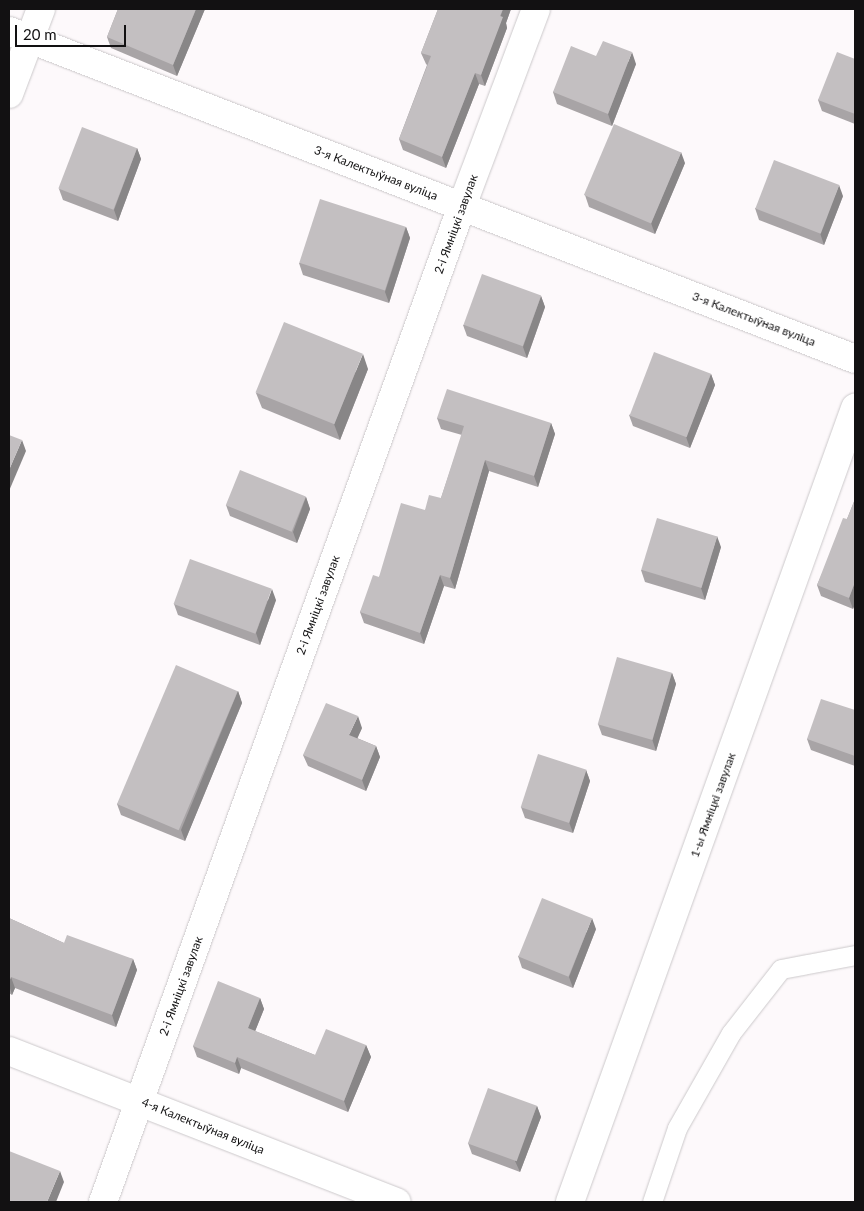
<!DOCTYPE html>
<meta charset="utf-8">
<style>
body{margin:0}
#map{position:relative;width:864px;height:1211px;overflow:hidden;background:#fdf9fb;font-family:Lato,sans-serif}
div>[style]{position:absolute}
.roads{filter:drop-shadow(0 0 1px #ccc9cb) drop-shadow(0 0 1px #ccc9cb)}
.service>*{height:19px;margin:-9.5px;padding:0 9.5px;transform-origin:9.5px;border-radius:9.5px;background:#fff}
.minor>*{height:28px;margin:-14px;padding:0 14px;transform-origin:14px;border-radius:14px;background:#fff}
.wall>*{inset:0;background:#a8a4a6}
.shaded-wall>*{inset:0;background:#888687}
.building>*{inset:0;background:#c3bfc1;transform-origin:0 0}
span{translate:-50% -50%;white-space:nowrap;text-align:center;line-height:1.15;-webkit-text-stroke:4px #fff;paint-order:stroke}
.street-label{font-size:12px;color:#121112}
.frame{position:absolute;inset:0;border:10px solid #121112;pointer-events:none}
.scale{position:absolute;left:15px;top:25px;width:111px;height:22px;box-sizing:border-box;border:2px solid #121112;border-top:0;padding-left:6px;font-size:15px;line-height:18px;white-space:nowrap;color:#121112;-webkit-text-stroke:4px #fff;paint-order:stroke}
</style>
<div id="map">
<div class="roads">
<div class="service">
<div style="left:652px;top:1202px;width:78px;rotate:-71.3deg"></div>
<div style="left:677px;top:1128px;width:109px;rotate:-60.4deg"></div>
<div style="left:731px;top:1033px;width:81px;rotate:-52deg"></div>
<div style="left:781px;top:969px;width:75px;rotate:-10.7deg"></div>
</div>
<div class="minor">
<div style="left:9px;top:31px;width:907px;rotate:21.19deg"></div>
<div style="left:9px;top:94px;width:91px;rotate:-69.4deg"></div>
<div style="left:9px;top:1051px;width:416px;rotate:21.3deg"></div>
<div style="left:103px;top:1202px;width:1059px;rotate:-70.18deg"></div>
<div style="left:462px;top:206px;width:210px;rotate:-69.4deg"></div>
<div style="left:570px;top:1202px;width:844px;rotate:-70.25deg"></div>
</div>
</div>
<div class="wall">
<div style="clip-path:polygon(118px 9px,205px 9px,177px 76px,111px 48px,107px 37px)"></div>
<div style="clip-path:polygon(438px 9px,511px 9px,506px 23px,507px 28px,485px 86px,479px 84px,446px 168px,403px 150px,399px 139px,427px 65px,426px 64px,421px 53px)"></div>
<div style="clip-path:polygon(596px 56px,636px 64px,612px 126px,557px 104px,553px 92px)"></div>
<div style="clip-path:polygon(855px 59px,855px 124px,822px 111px,818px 100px)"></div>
<div style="clip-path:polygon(137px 148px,141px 159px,118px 221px,63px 200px,59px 189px)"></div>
<div style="clip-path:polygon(685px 163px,655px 234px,589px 207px,585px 195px)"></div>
<div style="clip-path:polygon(843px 196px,824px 245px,759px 220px,755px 208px)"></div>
<div style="clip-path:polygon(406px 227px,410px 238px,389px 303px,303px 275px,299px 263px)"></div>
<div style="clip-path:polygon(541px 296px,545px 307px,527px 358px,467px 336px,463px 325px)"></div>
<div style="clip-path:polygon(368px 369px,340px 440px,262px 408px,256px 393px)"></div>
<div style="clip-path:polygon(711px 374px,715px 385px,690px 448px,633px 426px,629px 415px)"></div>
<div style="clip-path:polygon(437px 418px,551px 423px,555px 434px,538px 487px,489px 471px,455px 589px,444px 586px,424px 644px,364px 623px,360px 612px,379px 577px,425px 510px,441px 498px,462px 435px,441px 429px)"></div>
<div style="clip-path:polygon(306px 497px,310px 509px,297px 543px,230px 516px,226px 505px)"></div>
<div style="clip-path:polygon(855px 499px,855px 604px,853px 609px,821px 596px,817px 585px,847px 519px)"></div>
<div style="clip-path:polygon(721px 547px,705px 600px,645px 582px,641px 570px)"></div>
<div style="clip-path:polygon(276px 600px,260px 645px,178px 615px,174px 604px)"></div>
<div style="clip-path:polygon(672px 673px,676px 684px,656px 751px,602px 735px,598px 724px)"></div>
<div style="clip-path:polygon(238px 691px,242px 703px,185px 841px,121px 815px,117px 804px)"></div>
<div style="clip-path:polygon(855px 710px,855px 766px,811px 750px,807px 739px)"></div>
<div style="clip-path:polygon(362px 728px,357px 738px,376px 746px,380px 757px,366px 791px,308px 766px,303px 755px)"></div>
<div style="clip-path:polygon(586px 770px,590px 781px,573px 833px,525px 818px,521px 807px)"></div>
<div style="clip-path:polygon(9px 918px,64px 943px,133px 959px,137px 970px,116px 1027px,15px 988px,12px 995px,9px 993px)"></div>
<div style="clip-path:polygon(596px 929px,573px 988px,522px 968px,518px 956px)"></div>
<div style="clip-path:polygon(260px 998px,264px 1009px,255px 1031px,315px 1055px,366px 1045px,371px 1057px,348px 1112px,241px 1068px,239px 1074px,197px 1057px,193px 1046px)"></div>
<div style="clip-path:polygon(537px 1106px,541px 1117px,520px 1172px,472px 1154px,468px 1143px)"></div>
</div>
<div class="shaded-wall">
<div style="clip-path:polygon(196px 9px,205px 9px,177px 76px,173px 65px)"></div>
<div style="clip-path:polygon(503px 9px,511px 9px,506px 23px,507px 28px,485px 86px,481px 75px)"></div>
<div style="clip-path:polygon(632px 52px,636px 64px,612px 126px,608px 114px)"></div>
<div style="clip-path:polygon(475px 73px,479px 84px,446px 168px,442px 157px)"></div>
<div style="clip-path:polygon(137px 148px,141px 159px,118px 221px,114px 210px)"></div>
<div style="clip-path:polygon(681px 152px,685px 163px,655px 234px,651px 223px)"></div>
<div style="clip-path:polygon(839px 185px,843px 196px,824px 245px,820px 233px)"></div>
<div style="clip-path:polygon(406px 227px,410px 238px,389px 303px,385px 292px)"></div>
<div style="clip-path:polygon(541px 296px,545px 307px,527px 358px,523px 347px)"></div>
<div style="clip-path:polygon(363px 354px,368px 369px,340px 440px,334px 424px)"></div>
<div style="clip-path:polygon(711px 374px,715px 385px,690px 448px,686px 437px)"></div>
<div style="clip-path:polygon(551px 423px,555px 434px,538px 487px,534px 476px)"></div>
<div style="clip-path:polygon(22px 440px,26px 451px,9px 491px,9px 470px)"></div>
<div style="clip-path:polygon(485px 460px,489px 471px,455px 589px,450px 578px)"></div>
<div style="clip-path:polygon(306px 497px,310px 509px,297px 543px,293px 532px)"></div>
<div style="clip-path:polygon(717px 536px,721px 547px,705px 600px,701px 588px)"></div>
<div style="clip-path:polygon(440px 575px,444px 586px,424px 644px,420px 633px)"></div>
<div style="clip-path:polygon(855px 582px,855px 604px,853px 609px,849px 598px)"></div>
<div style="clip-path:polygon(272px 589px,276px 600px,260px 645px,256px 633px)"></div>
<div style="clip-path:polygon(672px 673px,676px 684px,656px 751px,652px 739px)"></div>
<div style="clip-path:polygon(238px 691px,242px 703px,185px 841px,181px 830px)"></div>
<div style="clip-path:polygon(358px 716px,362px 728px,354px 746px,349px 735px)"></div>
<div style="clip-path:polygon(376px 746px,380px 757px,366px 791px,362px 780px)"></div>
<div style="clip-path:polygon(586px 770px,590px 781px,573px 833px,569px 822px)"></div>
<div style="clip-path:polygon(592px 918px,596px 929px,573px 988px,569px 977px)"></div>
<div style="clip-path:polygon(133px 959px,137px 970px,116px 1027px,112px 1015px)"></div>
<div style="clip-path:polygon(11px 977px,15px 988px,12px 995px,9px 985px,9px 982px)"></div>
<div style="clip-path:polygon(260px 998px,264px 1009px,252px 1039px,248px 1028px)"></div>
<div style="clip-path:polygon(366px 1045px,371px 1057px,348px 1112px,344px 1101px)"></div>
<div style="clip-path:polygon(237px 1057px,241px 1068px,239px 1074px,235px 1063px)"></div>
<div style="clip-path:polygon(537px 1106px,541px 1117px,520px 1172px,515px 1161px)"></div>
<div style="clip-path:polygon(60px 1171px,64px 1182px,56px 1202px,47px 1202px)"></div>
</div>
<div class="building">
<div style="clip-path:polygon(118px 9px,196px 9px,173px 65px,107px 37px)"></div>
<div style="clip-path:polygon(438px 9px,503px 9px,500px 16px,503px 17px,481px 75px,475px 73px,442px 157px,399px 139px,431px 56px,421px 53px)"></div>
<div style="clip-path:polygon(603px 41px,632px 52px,608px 114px,553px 92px,571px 46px,596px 56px)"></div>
<div style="clip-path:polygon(837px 52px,855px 59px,855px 114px,818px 100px)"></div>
<div style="left:614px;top:124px;width:73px;height:77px;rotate:23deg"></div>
<div style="left:82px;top:127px;width:59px;height:66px;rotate:21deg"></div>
<div style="left:774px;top:160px;width:70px;height:52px;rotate:21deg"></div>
<div style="left:320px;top:199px;width:90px;height:67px;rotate:18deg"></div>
<div style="left:482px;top:274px;width:63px;height:54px;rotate:20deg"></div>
<div style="left:284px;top:322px;width:85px;height:76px;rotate:22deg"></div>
<div style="left:654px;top:352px;width:61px;height:68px;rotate:21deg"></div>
<div style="clip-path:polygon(447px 389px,551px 423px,534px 476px,485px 460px,450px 578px,440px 575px,420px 633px,360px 612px,373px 575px,379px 577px,401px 503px,425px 510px,429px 495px,441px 498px,464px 426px,437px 418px)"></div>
<div style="clip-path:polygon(9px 435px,22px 440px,9px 470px)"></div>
<div style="left:240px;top:470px;width:71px;height:38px;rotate:22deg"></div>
<div style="clip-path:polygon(855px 499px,855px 582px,849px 598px,817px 585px,843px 518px,847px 519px)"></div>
<div style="left:657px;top:518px;width:63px;height:54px;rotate:17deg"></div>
<div style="left:190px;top:559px;width:87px;height:48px;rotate:20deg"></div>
<div style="left:617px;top:657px;width:57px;height:70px;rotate:16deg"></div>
<div style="left:176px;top:665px;width:67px;height:151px;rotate:23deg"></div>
<div style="clip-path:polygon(821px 699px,855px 710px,855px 756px,807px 739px)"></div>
<div style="clip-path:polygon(326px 703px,358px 716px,349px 735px,376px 746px,362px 780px,303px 755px)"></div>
<div style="left:538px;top:754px;width:51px;height:56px;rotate:18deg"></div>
<div style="left:542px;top:898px;width:54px;height:63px;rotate:22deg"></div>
<div style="clip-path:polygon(9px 918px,64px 943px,67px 935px,133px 959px,112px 1015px,11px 977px,9px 982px)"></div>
<div style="clip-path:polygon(218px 981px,260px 998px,248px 1028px,315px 1055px,326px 1029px,366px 1045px,344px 1101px,237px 1057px,235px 1063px,193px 1046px)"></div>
<div style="left:488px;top:1088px;width:52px;height:59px;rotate:20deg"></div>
<div style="clip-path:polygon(9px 1151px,60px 1171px,47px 1202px,9px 1202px)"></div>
</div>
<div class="street-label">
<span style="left:376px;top:173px;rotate:21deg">3-я Калектыўная вуліца</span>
<span style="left:456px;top:224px;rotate:-70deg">2-і Ямніцкі завулак</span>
<span style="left:754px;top:319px;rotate:21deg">3-я Калектыўная вуліца</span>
<span style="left:318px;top:605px;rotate:-70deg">2-і Ямніцкі завулак</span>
<span style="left:713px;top:805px;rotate:-70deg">1-ы Ямніцкі завулак</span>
<span style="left:181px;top:986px;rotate:-70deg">2-і Ямніцкі завулак</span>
<span style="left:203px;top:1126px;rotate:22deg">4-я Калектыўная вуліца</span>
</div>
<div class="frame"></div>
<div class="scale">20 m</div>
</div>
